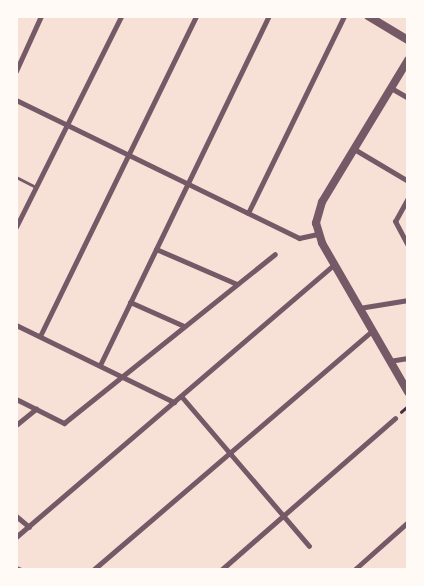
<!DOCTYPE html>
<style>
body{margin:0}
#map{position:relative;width:424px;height:586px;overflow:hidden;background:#f7e1d7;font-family:Figtree,sans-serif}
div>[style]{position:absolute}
.path>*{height:2.5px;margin:-1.25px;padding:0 1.25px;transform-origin:1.25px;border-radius:1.25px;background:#4a2c40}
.service>*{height:3px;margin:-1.5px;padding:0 1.5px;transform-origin:1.5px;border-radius:1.5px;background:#755966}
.minor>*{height:5px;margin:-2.5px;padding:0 2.5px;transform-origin:2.5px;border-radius:2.5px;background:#755966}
.tertiary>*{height:8px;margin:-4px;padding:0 4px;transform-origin:4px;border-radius:4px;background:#755966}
span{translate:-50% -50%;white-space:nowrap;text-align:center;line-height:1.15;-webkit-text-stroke:5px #fffaf5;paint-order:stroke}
.frame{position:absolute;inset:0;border:18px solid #fffaf5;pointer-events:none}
</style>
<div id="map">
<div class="path">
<div style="left:401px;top:412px;width:9px;rotate:-41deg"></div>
</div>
<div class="service">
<div style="left:16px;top:177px;width:22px;rotate:27deg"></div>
</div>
<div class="minor">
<div style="left:16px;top:71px;width:60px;rotate:-65.6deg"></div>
<div style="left:391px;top:88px;width:20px;rotate:30deg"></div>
<div style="left:16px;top:100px;width:315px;rotate:26deg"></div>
<div style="left:299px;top:238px;width:19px;rotate:-12deg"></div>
<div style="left:354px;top:149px;width:63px;rotate:30.7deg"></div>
<div style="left:408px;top:198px;width:26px;rotate:119deg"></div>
<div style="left:395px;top:221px;width:27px;rotate:62deg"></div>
<div style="left:248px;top:213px;width:219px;rotate:-64deg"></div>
<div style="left:16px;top:227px;width:236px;rotate:-63.5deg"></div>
<div style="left:156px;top:249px;width:88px;rotate:23.4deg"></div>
<div style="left:130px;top:302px;width:59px;rotate:24deg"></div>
<div style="left:359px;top:308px;width:50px;rotate:-9.3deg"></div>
<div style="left:16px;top:325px;width:176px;rotate:26deg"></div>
<div style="left:40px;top:336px;width:356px;rotate:-64deg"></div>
<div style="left:389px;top:361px;width:19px;rotate:-9deg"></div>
<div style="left:100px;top:365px;width:388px;rotate:-64.2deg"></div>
<div style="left:181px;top:396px;width:197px;rotate:49.5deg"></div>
<div style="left:16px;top:399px;width:54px;rotate:26.6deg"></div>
<div style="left:64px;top:423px;width:270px;rotate:-38.7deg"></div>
<div style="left:16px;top:425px;width:26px;rotate:-39deg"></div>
<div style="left:16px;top:516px;width:17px;rotate:40deg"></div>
<div style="left:16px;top:537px;width:419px;rotate:-40.6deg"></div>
<div style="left:16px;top:568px;width:5px;rotate:22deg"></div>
<div style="left:93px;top:570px;width:367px;rotate:-40.6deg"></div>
<div style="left:221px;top:570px;width:231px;rotate:-41.1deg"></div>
<div style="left:354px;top:570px;width:72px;rotate:-41.6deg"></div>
</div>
<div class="tertiary">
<div style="left:368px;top:16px;width:47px;rotate:31deg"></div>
<div style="left:408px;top:60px;width:166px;rotate:121.2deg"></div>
<div style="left:322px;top:202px;width:22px;rotate:106deg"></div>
<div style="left:316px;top:223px;width:21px;rotate:73deg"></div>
<div style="left:322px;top:243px;width:172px;rotate:60deg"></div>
</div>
<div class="frame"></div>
</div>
